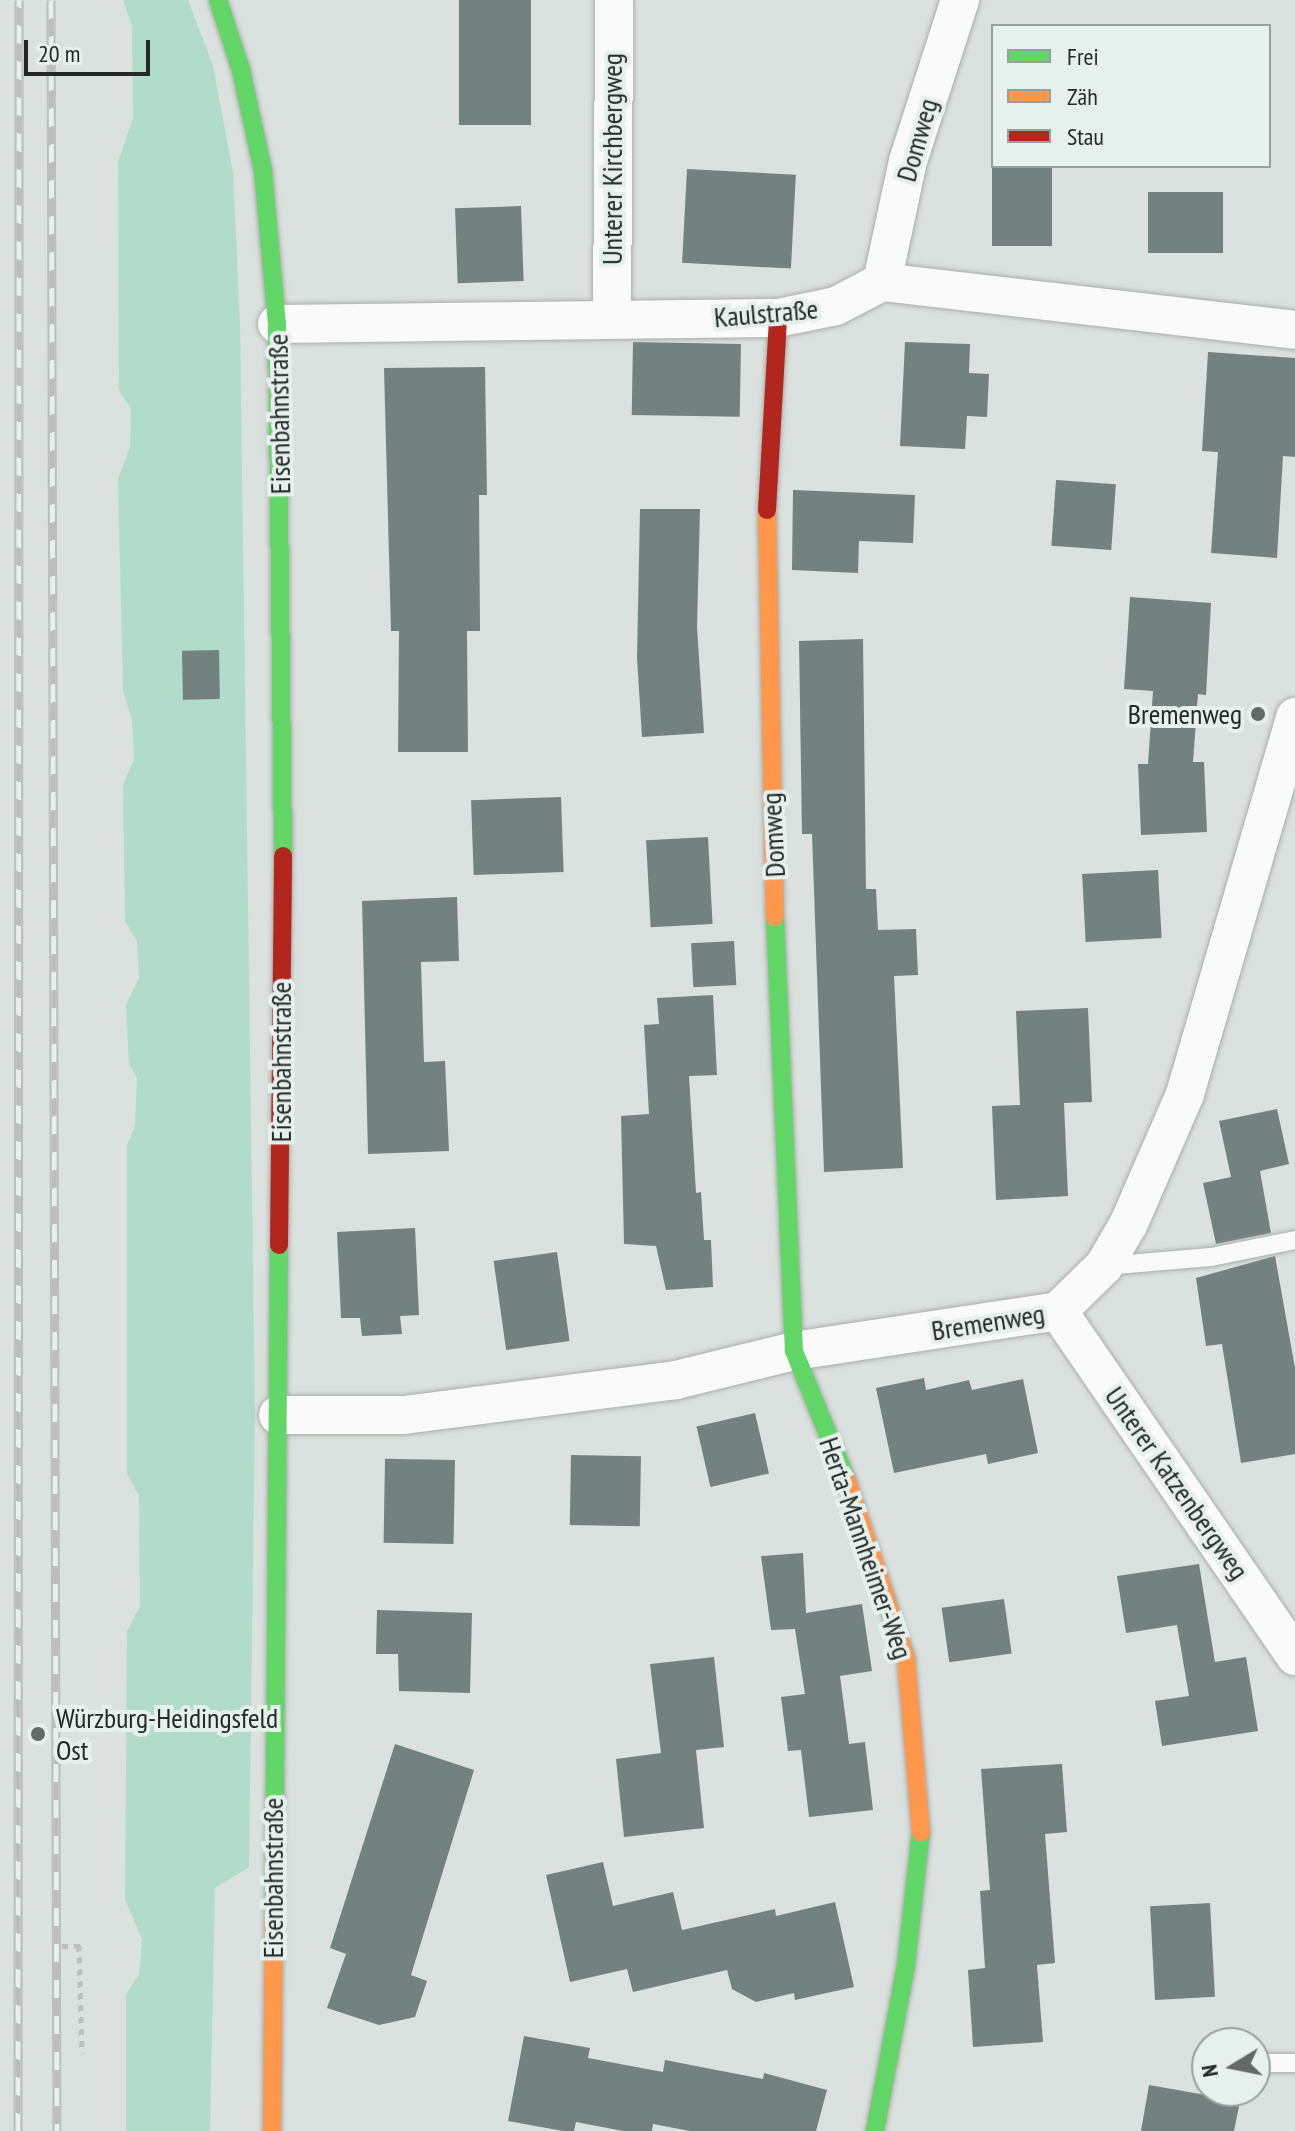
<!DOCTYPE html>
<meta charset="utf-8">
<style>
body{margin:0}
#map{position:relative;width:1295px;height:2131px;overflow:hidden;background:#dbe1de;font-family:"PT Sans Narrow",sans-serif}
div>[style]{position:absolute}
.green>*{inset:0;background:#b1dccc}
.building>*{inset:0;background:#73827e;transform-origin:0 0}
.path>*{height:5px;margin-top:-2.5px;transform-origin:0;background:repeating-linear-gradient(90deg,#bdbfbf 0 6px,transparent 0 12px)}
.roads{filter:drop-shadow(0 0 2px #a9aeab) drop-shadow(0 0 2px #a9aeab)}
.lane>*{height:18px;margin:-9px;padding:0 9px;transform-origin:9px;border-radius:9px;background:#fafafa}
.street>*{height:38px;margin:-19px;padding:0 19px;transform-origin:19px;border-radius:19px;background:#fafafa}
.fast>*{height:18px;margin:-9px;padding:0 9px;transform-origin:9px;border-radius:9px;background:#63d668}
.slow>*{height:18px;margin:-9px;padding:0 9px;transform-origin:9px;border-radius:9px;background:#ff974d}
.jam>*{height:18px;margin:-9px;padding:0 9px;transform-origin:9px;border-radius:9px;background:#b3261e}
.rail>*{height:9px;margin-top:-4.5px;transform-origin:0;background:repeating-linear-gradient(90deg,#e6f0ec 0 18px,#bcbdbd 0 36px);box-sizing:border-box;border-block:2px solid #bcbdbd}
.dots>*{width:22px;height:22px;translate:-50% -50%;box-sizing:border-box;border:4px solid #e6f0ec;border-radius:50%}
span{translate:-50% -50%;white-space:nowrap;text-align:center;line-height:1.15;-webkit-text-stroke:8px #e6f0ec;paint-order:stroke}
.street-label{font-size:28px;color:#242827}
.poi-label{font-size:28px;color:#242827}
.right{translate:-100% -50%;text-align:right}
.left{translate:0 -50%;text-align:left}
.legend{position:absolute;left:991px;top:24px;width:280px;height:144px;box-sizing:border-box;background:#e6f0ec;border:2px solid #98a09d;margin:0;padding:10px 14px;list-style:none;font-size:24px;color:#242827}
.legend li{display:flex;align-items:center;gap:16px;height:40px}
.legend b{width:40px;border:2px solid #98a09d}
.north{position:absolute;left:1191px;top:2027px;width:80px;height:80px;box-sizing:border-box;background:#e6f0ec;border:2px solid #98a09d;border-radius:50%;rotate:260deg;font-size:22px;font-weight:700;line-height:32px;text-align:center;color:#242827}
.north::after{content:'';display:block;margin:auto;width:28px;height:36px;background:#646967;clip-path:polygon(50% 0,100% 100%,50% 72%,0 100%)}
.scale{position:absolute;left:24px;top:40px;width:126px;height:36px;box-sizing:border-box;border:4px solid #242827;border-top:0;padding-left:10px;font-size:24px;line-height:28px;white-space:nowrap;color:#242827;-webkit-text-stroke:6px #e6f0ec;paint-order:stroke}
</style>
<div id="map">
<div class="green">
<div style="clip-path:polygon(123px 0,188px 0,213px 66px,233px 172px,240px 324px,255px 1413px,249px 1867px,215px 1888px,210px 2131px,126px 2131px,126px 1994px,139px 1975px,142px 1939px,125px 1899px,127px 1631px,140px 1606px,139px 1496px,127px 1474px,127px 1145px,135px 1126px,137px 1078px,129px 1063px,126px 1005px,139px 978px,137px 941px,125px 921px,123px 785px,134px 759px,132px 719px,123px 691px,118px 479px,130px 447px,131px 409px,119px 390px,118px 162px,133px 118px,132px 26px)"></div>
</div>
<div class="building">
<div style="left:459px;top:0;width:72px;height:125px"></div>
<div style="left:992px;top:166px;width:60px;height:80px"></div>
<div style="left:687px;top:169px;width:109px;height:94px;rotate:3deg"></div>
<div style="left:1148px;top:192px;width:75px;height:61px"></div>
<div style="left:521px;top:206px;width:75px;height:66px;rotate:88deg"></div>
<div style="left:633px;top:342px;width:108px;height:73px;rotate:1deg"></div>
<div style="clip-path:polygon(905px 342px,970px 344px,969px 373px,989px 374px,987px 417px,967px 416px,965px 449px,900px 446px)"></div>
<div style="clip-path:polygon(1208px 352px,1295px 358px,1295px 457px,1283px 456px,1277px 558px,1211px 553px,1218px 452px,1202px 451px)"></div>
<div style="clip-path:polygon(485px 367px,487px 495px,479px 495px,480px 631px,467px 631px,468px 752px,398px 752px,399px 631px,391px 631px,384px 368px)"></div>
<div style="left:1056px;top:480px;width:60px;height:66px;rotate:4deg"></div>
<div style="clip-path:polygon(793px 490px,915px 495px,913px 543px,859px 541px,858px 573px,792px 570px)"></div>
<div style="clip-path:polygon(640px 509px,700px 509px,697px 627px,704px 733px,642px 737px,637px 658px)"></div>
<div style="clip-path:polygon(1130px 597px,1211px 603px,1206px 695px,1198px 694px,1193px 762px,1204px 762px,1207px 832px,1141px 835px,1138px 764px,1148px 764px,1153px 691px,1124px 689px)"></div>
<div style="clip-path:polygon(863px 639px,866px 889px,876px 889px,878px 930px,916px 929px,918px 975px,894px 976px,903px 1168px,824px 1172px,812px 834px,802px 834px,799px 641px)"></div>
<div style="left:219px;top:650px;width:49px;height:37px;rotate:89deg"></div>
<div style="left:561px;top:797px;width:75px;height:90px;rotate:88deg"></div>
<div style="left:708px;top:837px;width:87px;height:62px;rotate:87deg"></div>
<div style="left:1158px;top:870px;width:68px;height:76px;rotate:87deg"></div>
<div style="clip-path:polygon(457px 897px,459px 961px,421px 962px,424px 1062px,445px 1061px,449px 1151px,368px 1154px,362px 901px)"></div>
<div style="left:734px;top:941px;width:44px;height:43px;rotate:87deg"></div>
<div style="clip-path:polygon(713px 995px,717px 1075px,689px 1076px,696px 1193px,701px 1192px,704px 1240px,711px 1240px,713px 1287px,666px 1290px,656px 1246px,624px 1244px,621px 1116px,649px 1114px,644px 1025px,659px 1024px,657px 998px)"></div>
<div style="clip-path:polygon(1088px 1008px,1092px 1102px,1064px 1103px,1068px 1196px,996px 1200px,992px 1106px,1020px 1105px,1016px 1011px)"></div>
<div style="clip-path:polygon(1277px 1109px,1289px 1164px,1260px 1171px,1271px 1233px,1216px 1244px,1203px 1183px,1231px 1177px,1219px 1121px)"></div>
<div style="clip-path:polygon(415px 1228px,419px 1315px,400px 1316px,402px 1334px,362px 1336px,360px 1318px,341px 1318px,337px 1232px)"></div>
<div style="left:557px;top:1252px;width:90px;height:64px;rotate:82deg"></div>
<div style="clip-path:polygon(1275px 1256px,1295px 1368px,1295px 1454px,1241px 1463px,1222px 1344px,1206px 1346px,1196px 1278px)"></div>
<div style="clip-path:polygon(924px 1378px,926px 1390px,969px 1380px,972px 1390px,1023px 1379px,1038px 1453px,988px 1464px,986px 1454px,894px 1473px,876px 1388px)"></div>
<div style="left:755px;top:1413px;width:62px;height:60px;rotate:77deg"></div>
<div style="left:571px;top:1455px;width:70px;height:70px;rotate:1deg"></div>
<div style="left:455px;top:1460px;width:84px;height:70px;rotate:91deg"></div>
<div style="clip-path:polygon(803px 1553px,806px 1613px,862px 1604px,872px 1671px,840px 1676px,849px 1744px,865px 1742px,873px 1810px,809px 1817px,801px 1750px,788px 1751px,781px 1697px,805px 1694px,795px 1629px,771px 1630px,761px 1556px)"></div>
<div style="clip-path:polygon(1199px 1564px,1215px 1662px,1246px 1657px,1258px 1731px,1162px 1746px,1155px 1701px,1189px 1696px,1177px 1625px,1126px 1633px,1117px 1576px)"></div>
<div style="left:1004px;top:1599px;width:55px;height:63px;rotate:82deg"></div>
<div style="clip-path:polygon(377px 1610px,472px 1613px,470px 1693px,399px 1691px,398px 1654px,376px 1654px)"></div>
<div style="clip-path:polygon(714px 1657px,724px 1747px,696px 1750px,704px 1828px,624px 1837px,616px 1759px,661px 1753px,650px 1664px)"></div>
<div style="clip-path:polygon(395px 1744px,474px 1770px,411px 1975px,427px 1981px,415px 2017px,379px 2025px,327px 2008px,346px 1954px,330px 1948px)"></div>
<div style="clip-path:polygon(1062px 1764px,1067px 1832px,1045px 1834px,1055px 1963px,1037px 1965px,1043px 2042px,973px 2047px,968px 1970px,985px 1968px,980px 1891px,990px 1890px,981px 1769px)"></div>
<div style="clip-path:polygon(603px 1862px,613px 1906px,673px 1892px,682px 1930px,775px 1909px,776px 1916px,835px 1902px,854px 1987px,795px 2000px,794px 1993px,756px 2002px,732px 1989px,727px 1970px,633px 1992px,627px 1969px,570px 1982px,546px 1875px)"></div>
<div style="left:1210px;top:1903px;width:94px;height:60px;rotate:87deg"></div>
<div style="clip-path:polygon(524px 2036px,590px 2048px,588px 2058px,663px 2072px,665px 2060px,763px 2079px,764px 2073px,827px 2090px,816px 2131px,690px 2131px,653px 2124px,652px 2131px,623px 2131px,576px 2122px,574px 2131px,563px 2131px,508px 2121px)"></div>
<div style="clip-path:polygon(1149px 2085px,1240px 2101px,1234px 2131px,1141px 2131px)"></div>
</div>
<div class="path">
<div style="left:79px;top:1945px;width:108px;rotate:88.4deg"></div>
<div style="left:62px;top:1946px;width:21px"></div>
</div>
<div class="roads">
<div class="lane">
<div style="left:1104px;top:1266px;width:107px;rotate:-4.8deg"></div>
<div style="left:1211px;top:1257px;width:86px;rotate:-11.4deg"></div>
<div style="left:1255px;top:2063px;width:40px"></div>
</div>
<div class="street">
<div style="left:882px;top:282px;width:124px;rotate:-77.9deg"></div>
<div style="left:908px;top:161px;width:169px;rotate:-72.1deg"></div>
<div style="left:612px;top:319px;width:319px;rotate:-89.6deg"></div>
<div style="left:277px;top:324px;width:501px;rotate:-0.69deg"></div>
<div style="left:778px;top:318px;width:59px;rotate:-11.7deg"></div>
<div style="left:836px;top:306px;width:52px;rotate:-27.6deg"></div>
<div style="left:882px;top:282px;width:416px;rotate:6.6deg"></div>
<div style="left:1058px;top:1311px;width:419px;rotate:55.5deg"></div>
<div style="left:278px;top:1415px;width:126px"></div>
<div style="left:404px;top:1415px;width:274px;rotate:-7.3deg"></div>
<div style="left:676px;top:1380px;width:122px;rotate:-13.8deg"></div>
<div style="left:794px;top:1351px;width:267px;rotate:-8.6deg"></div>
<div style="left:1058px;top:1311px;width:64px;rotate:-44.4deg"></div>
<div style="left:1104px;top:1266px;width:50px;rotate:-59.8deg"></div>
<div style="left:1129px;top:1223px;width:141px;rotate:-66.5deg"></div>
<div style="left:1185px;top:1094px;width:393px;rotate:-73.7deg"></div>
</div>
<div class="fast">
<div style="left:218px;top:0;width:74px;rotate:71.8deg"></div>
<div style="left:241px;top:70px;width:103px;rotate:77.7deg"></div>
<div style="left:263px;top:171px;width:154px;rotate:84.8deg"></div>
<div style="left:277px;top:324px;width:532px;rotate:89.35deg"></div>
<div style="left:775px;top:917px;width:434px;rotate:87.5deg"></div>
<div style="left:794px;top:1351px;width:140px;rotate:67.8deg"></div>
<div style="left:274px;top:1905px;width:660px;rotate:-89.57deg"></div>
<div style="left:875px;top:2131px;width:169px;rotate:-79.4deg"></div>
<div style="left:906px;top:1965px;width:134px;rotate:-83.6deg"></div>
</div>
<div class="slow">
<div style="left:767px;top:510px;width:407px;rotate:88.9deg"></div>
<div style="left:847px;top:1481px;width:187px;rotate:71.6deg"></div>
<div style="left:906px;top:1658px;width:175px;rotate:85.1deg"></div>
<div style="left:272px;top:2131px;width:226px;rotate:-89.5deg"></div>
</div>
<div class="jam">
<div style="left:767px;top:510px;width:192px;rotate:-86.7deg"></div>
<div style="left:279px;top:1245px;width:389px;rotate:-89.4deg"></div>
</div>
</div>
<div class="rail">
<div style="left:51px;top:0;width:2131px;rotate:89.84deg"></div>
<div style="left:18px;top:2131px;width:2131px;rotate:-89.97deg"></div>
</div>
<div class="dots">
<div style="left:1258px;top:714px;background:#646967"></div>
<div style="left:38px;top:1734px;background:#646967"></div>
</div>
<div class="street-label">
<span style="left:917px;top:140px;rotate:-74deg">Domweg</span>
<span style="left:612px;top:159px;rotate:-90deg">Unterer Kirchbergweg</span>
<span style="left:766px;top:313px;rotate:-5deg">Kaulstraße</span>
<span style="left:279px;top:414px;rotate:-91deg">Eisenbahnstraße</span>
<span style="left:773px;top:835px;rotate:-93deg">Domweg</span>
<span style="left:281px;top:1062px;rotate:-90deg">Eisenbahnstraße</span>
<span style="left:988px;top:1322px;rotate:-9deg">Bremenweg</span>
<span style="left:1177px;top:1483px;rotate:55deg">Unterer Katzenbergweg</span>
<span style="left:866px;top:1548px;rotate:71deg">Herta-Mannheimer-Weg</span>
<span style="left:273px;top:1878px;rotate:-90deg">Eisenbahnstraße</span>
</div>
<div class="poi-label">
<span class="right" style="left:1242px;top:714px">Bremenweg</span>
<span class="left" style="left:56px;top:1734px">Würzburg-Heidingsfeld<br>Ost</span>
</div>
<ul class="legend">
<li><b style="height:10px;background:#63d668"></b>Frei</li>
<li><b style="height:10px;background:#ff974d"></b>Zäh</li>
<li><b style="height:10px;background:#b3261e"></b>Stau</li>
</ul>
<div class="north">N</div>
<div class="scale">20 m</div>
</div>
